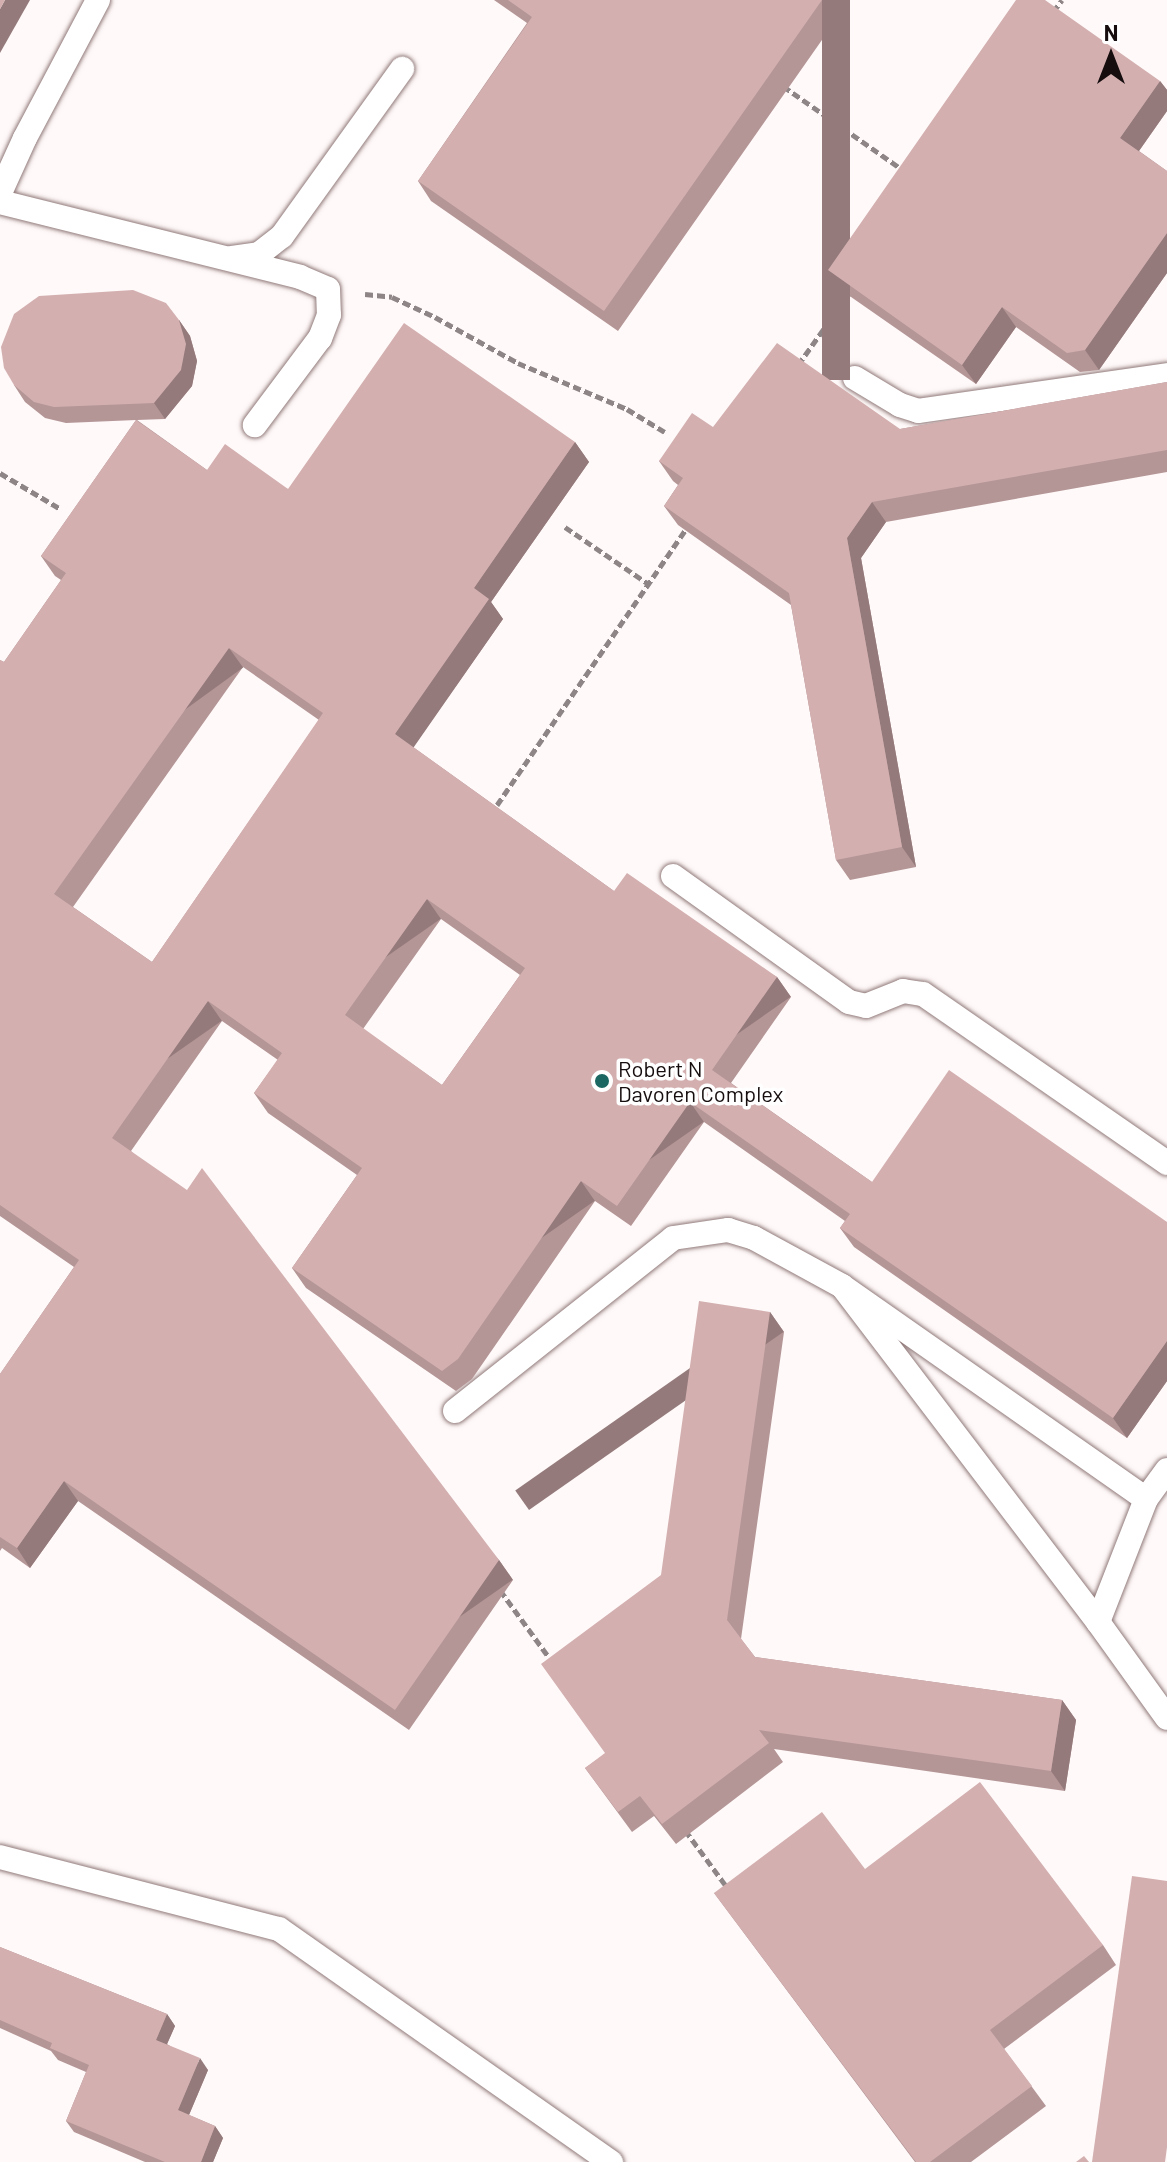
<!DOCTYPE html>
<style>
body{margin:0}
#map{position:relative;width:1167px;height:2162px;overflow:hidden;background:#fff9f9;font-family:Barlow,sans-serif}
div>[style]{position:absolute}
.path>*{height:5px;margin-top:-2.5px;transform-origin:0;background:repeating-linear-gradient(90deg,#8d8586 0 8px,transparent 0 12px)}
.roads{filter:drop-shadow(0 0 2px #917979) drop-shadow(0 0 2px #917979)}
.lane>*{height:24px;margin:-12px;padding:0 12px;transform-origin:12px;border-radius:12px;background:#fff}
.wall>*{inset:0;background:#b59697}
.shaded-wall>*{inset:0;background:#947a7b;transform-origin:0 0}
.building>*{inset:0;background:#d3afb0}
.dots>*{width:22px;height:22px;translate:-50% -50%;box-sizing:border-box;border:4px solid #fff;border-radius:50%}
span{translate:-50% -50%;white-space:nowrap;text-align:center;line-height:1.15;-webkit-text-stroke:7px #fff;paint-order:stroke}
.poi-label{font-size:22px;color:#160d0e}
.left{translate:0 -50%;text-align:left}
.north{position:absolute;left:1071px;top:16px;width:80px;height:80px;-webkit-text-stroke:6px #fff;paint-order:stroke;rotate:0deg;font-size:22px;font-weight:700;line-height:32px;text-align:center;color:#160d0e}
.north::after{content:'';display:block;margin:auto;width:28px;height:36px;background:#160d0e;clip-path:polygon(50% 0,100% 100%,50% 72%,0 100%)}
</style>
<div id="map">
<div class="path">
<div style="left:1053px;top:12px;width:15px;rotate:-53deg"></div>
<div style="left:783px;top:86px;width:146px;rotate:35deg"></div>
<div style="left:365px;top:294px;width:27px;rotate:6deg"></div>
<div style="left:392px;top:297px;width:47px;rotate:24.9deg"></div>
<div style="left:435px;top:317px;width:95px;rotate:29deg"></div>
<div style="left:518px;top:363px;width:118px;rotate:22.9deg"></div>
<div style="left:627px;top:409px;width:44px;rotate:31.2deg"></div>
<div style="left:798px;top:365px;width:90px;rotate:-54.5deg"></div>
<div style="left:0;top:473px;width:69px;rotate:30.7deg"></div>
<div style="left:565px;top:527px;width:103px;rotate:34.3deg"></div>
<div style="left:497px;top:805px;width:336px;rotate:-55.6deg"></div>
<div style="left:500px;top:1590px;width:90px;rotate:54deg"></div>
<div style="left:685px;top:1830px;width:74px;rotate:53.7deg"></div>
</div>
<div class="roads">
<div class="lane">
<div style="left:0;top:193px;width:60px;rotate:-65.6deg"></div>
<div style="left:25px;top:138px;width:156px;rotate:-62.1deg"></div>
<div style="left:0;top:202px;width:309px;rotate:14deg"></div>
<div style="left:300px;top:277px;width:30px;rotate:23deg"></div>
<div style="left:328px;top:289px;width:26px;rotate:88deg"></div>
<div style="left:329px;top:315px;width:25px;rotate:111deg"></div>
<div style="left:320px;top:338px;width:109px;rotate:126.8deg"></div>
<div style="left:232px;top:258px;width:27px;rotate:-8deg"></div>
<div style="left:259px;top:254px;width:29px;rotate:-38deg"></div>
<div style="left:282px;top:236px;width:206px;rotate:-54.3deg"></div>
<div style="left:855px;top:378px;width:52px;rotate:31deg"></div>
<div style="left:900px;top:405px;width:19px;rotate:18deg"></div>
<div style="left:918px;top:411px;width:252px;rotate:-8.2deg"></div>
<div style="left:673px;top:876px;width:216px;rotate:35.6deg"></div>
<div style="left:849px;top:1002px;width:17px;rotate:13deg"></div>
<div style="left:866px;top:1006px;width:40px;rotate:-22deg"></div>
<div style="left:903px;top:991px;width:20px;rotate:9deg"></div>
<div style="left:923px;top:994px;width:297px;rotate:34.7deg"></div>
<div style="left:455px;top:1411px;width:278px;rotate:-38.4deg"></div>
<div style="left:673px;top:1238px;width:56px;rotate:-8.3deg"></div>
<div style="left:728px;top:1230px;width:27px;rotate:17deg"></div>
<div style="left:754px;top:1238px;width:100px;rotate:28.6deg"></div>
<div style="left:1167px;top:1470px;width:36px;rotate:126deg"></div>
<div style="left:1146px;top:1499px;width:132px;rotate:111.3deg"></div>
<div style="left:1098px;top:1622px;width:118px;rotate:54.3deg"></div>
<div style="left:1098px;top:1622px;width:422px;rotate:-127.3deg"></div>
<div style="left:842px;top:1286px;width:371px;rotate:35deg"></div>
<div style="left:0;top:1857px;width:288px;rotate:14.5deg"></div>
<div style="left:279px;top:1929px;width:406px;rotate:35.1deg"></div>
</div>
</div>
<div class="wall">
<div style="clip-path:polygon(494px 0,850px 0,618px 331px,431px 201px,418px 181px,527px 23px)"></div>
<div style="clip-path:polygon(1160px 81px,1167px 90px,1167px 111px,1139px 151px,1167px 171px,1167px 273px,1099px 370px,1080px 372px,1016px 327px,976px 384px,841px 290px,828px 270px)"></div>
<div style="clip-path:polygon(evenodd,179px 320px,190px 336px,197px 361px,192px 386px,165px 419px,137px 420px,207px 470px,288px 489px,575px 442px,589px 462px,491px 602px,503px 619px,413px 747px,614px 891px,777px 977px,791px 997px,731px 1083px,872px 1182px,1167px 1222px,1167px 1381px,1127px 1438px,854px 1247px,840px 1228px,845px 1221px,704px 1122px,631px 1226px,595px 1201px,472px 1379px,456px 1391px,306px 1288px,292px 1268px,357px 1175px,268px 1113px,254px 1093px,278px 1060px,222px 1021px,131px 1151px,499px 1560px,513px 1580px,409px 1730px,78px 1501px,30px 1568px,2px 1548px,0 1551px,0 1374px,74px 1267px,0 1216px,0 660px,4px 662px,61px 580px,55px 576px,41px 556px,136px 420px,66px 423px,45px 418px,25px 402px,14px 385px,179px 320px,243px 667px,319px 720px,152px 962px,73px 907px,243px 667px,179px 320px,441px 919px,520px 975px,442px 1085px,363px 1029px,441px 919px)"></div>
<div style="clip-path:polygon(1167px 382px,1167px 472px,886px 522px,861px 558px,916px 867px,850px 880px,836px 860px,791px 605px,678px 525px,664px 506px,678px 485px,673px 481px,659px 461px,713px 427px,900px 429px)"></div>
<div style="clip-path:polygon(770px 1312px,784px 1332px,741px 1639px,755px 1657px,1062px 1700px,1076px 1720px,1065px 1791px,774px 1749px,783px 1762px,676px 1844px,654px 1816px,632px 1832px,585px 1768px,605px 1754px)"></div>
<div style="clip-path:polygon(865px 1869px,1103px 1945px,1116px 1965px,1004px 2049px,1046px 2106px,971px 2162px,915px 2162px,714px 1893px)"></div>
<div style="clip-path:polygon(0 1947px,167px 2014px,175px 2026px,167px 2044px,208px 2070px,189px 2115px,215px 2126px,223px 2138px,213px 2162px,145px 2162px,74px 2132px,66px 2121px,86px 2072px,58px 2060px,51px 2051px,0 2028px)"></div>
</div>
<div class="shaded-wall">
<div style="clip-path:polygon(5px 0,30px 0,0 53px,0 9px)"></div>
<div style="left:822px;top:0;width:28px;height:380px"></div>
<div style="clip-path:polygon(1160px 81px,1167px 90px,1167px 111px,1134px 158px,1120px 138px)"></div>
<div style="clip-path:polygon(1167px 233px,1167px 273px,1099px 370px,1085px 350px)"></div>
<div style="clip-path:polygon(1002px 307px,1016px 327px,976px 384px,962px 365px)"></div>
<div style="clip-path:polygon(179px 320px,190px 336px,197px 361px,192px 386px,165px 419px,154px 403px)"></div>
<div style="clip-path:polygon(575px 442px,589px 462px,491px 602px,503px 619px,409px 754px,395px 734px,474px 588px)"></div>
<div style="clip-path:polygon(872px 502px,886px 522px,861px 558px,916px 867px,902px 847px,847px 538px)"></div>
<div style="left:229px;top:648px;width:24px;height:302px;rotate:54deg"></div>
<div style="left:427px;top:899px;width:24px;height:142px;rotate:55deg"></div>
<div style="left:777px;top:977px;width:24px;height:113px;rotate:55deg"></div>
<div style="left:208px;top:1001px;width:24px;height:167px;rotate:55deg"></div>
<div style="left:690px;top:1102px;width:24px;height:127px;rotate:55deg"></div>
<div style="left:581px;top:1181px;width:24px;height:216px;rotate:55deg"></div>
<div style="left:770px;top:1312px;width:24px;height:311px;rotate:55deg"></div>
<div style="clip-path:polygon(1167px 1341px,1167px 1381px,1127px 1438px,1113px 1418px)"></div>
<div style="clip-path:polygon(64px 1481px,78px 1501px,30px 1568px,17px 1548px)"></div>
<div style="left:499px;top:1560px;width:24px;height:183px;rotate:55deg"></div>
<div style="clip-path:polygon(1062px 1700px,1076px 1720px,1065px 1791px,1051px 1771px)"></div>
<div style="clip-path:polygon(167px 2014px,175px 2026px,164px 2051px,156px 2040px)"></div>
<div style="clip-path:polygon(200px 2058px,208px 2070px,186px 2122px,178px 2110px)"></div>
<div style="clip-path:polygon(215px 2126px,223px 2138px,213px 2162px,201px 2162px)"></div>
</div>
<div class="building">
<div style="clip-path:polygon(0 0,5px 0,0 9px)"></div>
<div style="clip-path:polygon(508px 0,822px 0,604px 311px,418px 181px,532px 17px)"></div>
<div style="clip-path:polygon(1016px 0,1045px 0,1160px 81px,1120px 138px,1167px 171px,1167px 233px,1085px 350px,1067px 353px,1002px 307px,962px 365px,828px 270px)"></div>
<div style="clip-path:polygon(133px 290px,166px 303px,179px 320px,186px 344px,181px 370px,154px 403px,54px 407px,34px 402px,14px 385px,4px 368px,1px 347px,14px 314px,39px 296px)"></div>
<div style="clip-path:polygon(evenodd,404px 323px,575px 442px,474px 588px,489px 599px,395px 734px,614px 891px,627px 873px,777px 977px,712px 1070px,872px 1182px,949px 1070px,1167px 1222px,1167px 1341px,1113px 1418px,840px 1228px,850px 1214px,690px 1102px,617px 1206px,581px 1181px,458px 1359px,442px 1371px,292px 1268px,362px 1168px,254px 1093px,282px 1053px,208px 1001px,112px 1138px,187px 1190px,202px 1168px,499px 1560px,395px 1710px,64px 1481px,17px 1548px,0 1537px,0 1374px,79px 1260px,0 1205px,0 660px,4px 662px,66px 573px,41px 556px,136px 420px,207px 470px,225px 444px,288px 489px,404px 323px,229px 648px,323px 713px,152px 962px,54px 894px,229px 648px,404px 323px,427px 899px,525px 968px,442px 1085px,345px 1015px,427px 899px)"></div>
<div style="clip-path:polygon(777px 343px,900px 429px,1167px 382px,1167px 450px,872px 502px,847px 538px,902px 847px,836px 860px,789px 593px,664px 506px,683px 478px,659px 461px,692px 413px,713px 427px)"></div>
<div style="clip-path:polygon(699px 1301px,770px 1312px,727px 1620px,755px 1657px,1062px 1700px,1051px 1771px,759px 1730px,769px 1743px,662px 1824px,640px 1796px,618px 1812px,585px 1768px,605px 1753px,541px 1664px,661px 1575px)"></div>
<div style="clip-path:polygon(980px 1782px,1103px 1945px,990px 2030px,1032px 2086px,930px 2162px,916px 2162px,714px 1893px,822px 1812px,865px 1869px)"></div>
<div style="clip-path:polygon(1132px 1876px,1167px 1881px,1167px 2147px,1165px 2162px,1092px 2162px)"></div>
<div style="clip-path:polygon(0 1947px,167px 2014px,156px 2040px,200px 2058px,178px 2110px,215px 2126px,201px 2162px,165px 2162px,66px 2121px,89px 2065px,50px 2048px,52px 2043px,0 2020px)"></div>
<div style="clip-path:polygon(1084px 2156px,1089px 2162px,1076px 2162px)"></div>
</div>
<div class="dots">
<div style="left:602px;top:1081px;background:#1c6761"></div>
</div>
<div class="poi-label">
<span class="left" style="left:618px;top:1081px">Robert N<br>Davoren Complex</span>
</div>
<div class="north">N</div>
</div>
